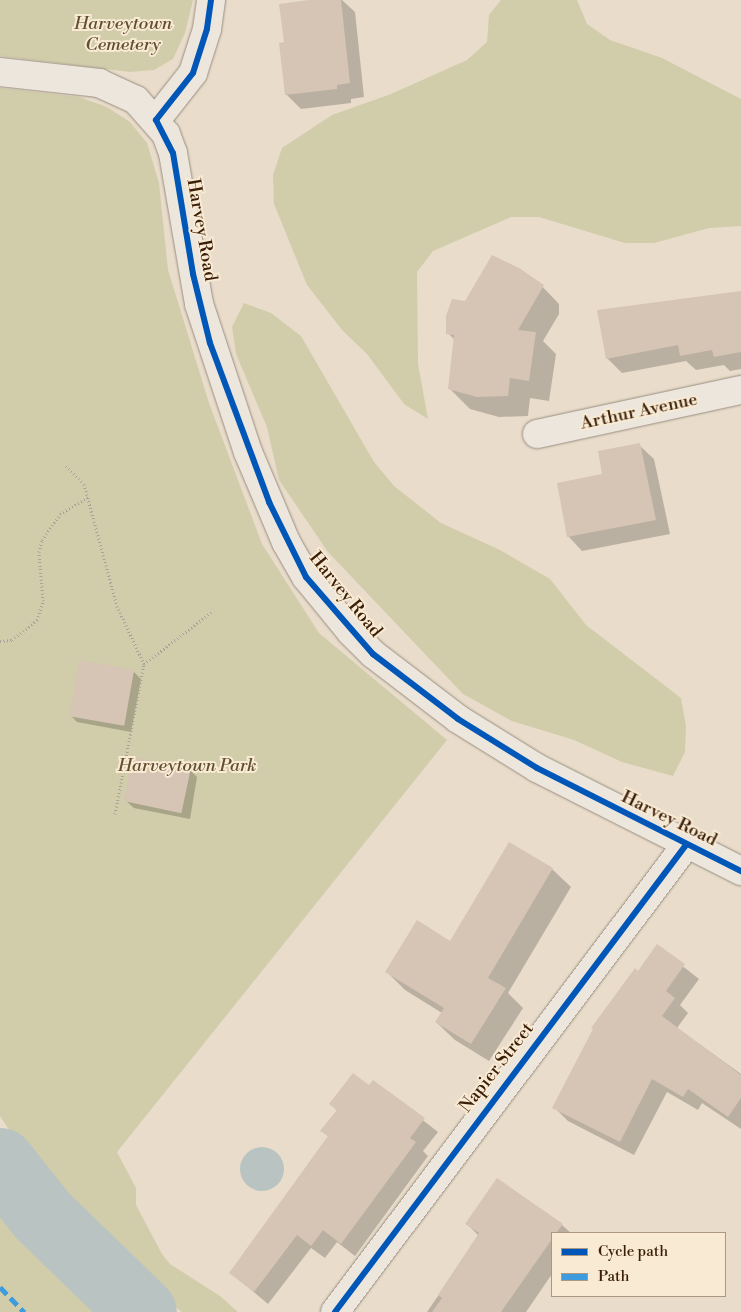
<!DOCTYPE html>
<style>
body{margin:0}
#map{position:relative;width:741px;height:1312px;overflow:hidden;background:#e9dcca;font-family:"Libre Bodoni",serif}
div>[style]{position:absolute}
.green>*{inset:0;background:#d1cdaa}
.water>*{inset:0;background:#b9c4c2}
.round{border-radius:50%}
.shadow>*{inset:0;background:#0003}
.river>*{height:69px;margin:-34.5px;padding:0 34.5px;transform-origin:34.5px;border-radius:34.5px;background:#b9c4c2}
.building>*{inset:0;background:#d6c4b5;transform-origin:0 0}
.path>*{height:3px;margin-top:-1.5px;transform-origin:0;background:repeating-linear-gradient(90deg,#a9a199 0 1px,transparent 0 3.5px)}
.roads{filter:drop-shadow(0 0 1px #998e81) drop-shadow(0 0 1px #998e81)}
.minor>*{height:28px;margin:-14px;padding:0 14px;transform-origin:14px;border-radius:14px;background:#ece6dd}
.quiet>*{height:5px;margin-top:-2.5px;transform-origin:0;background:repeating-linear-gradient(90deg,#3e9bdd 0 10px,transparent 0 15px)}
.cycleway>*{height:6px;margin:-3px;padding:0 3px;transform-origin:3px;border-radius:3px;background:#0057b8}
span{translate:-50% -50%;white-space:nowrap;text-align:center;line-height:1.15;-webkit-text-stroke:4px #f9ead4;paint-order:stroke}
.park-label{font-size:18px;color:#614e30;font-style:italic}
.street-label{font-size:18px;color:#391d07}
.legend{position:absolute;left:551px;top:1232px;width:175px;height:65px;box-sizing:border-box;background:#f9ead4;border:1px solid #ac9882;margin:0;padding:6px 9px;list-style:none;font-size:15px;color:#391d07}
.legend li{display:flex;align-items:center;gap:10px;height:25px}
.legend b{width:25px;border:1px solid #ac9882}
</style>
<div id="map">
<div class="green">
<div style="clip-path:polygon(0 0,193px 0,185px 33px,173px 59px,154px 70px,130px 72px,0 56px)"></div>
<div style="clip-path:polygon(501px 0,577px 0,587px 24px,610px 40px,662px 58px,741px 99px,741px 226px,709px 228px,654px 243px,625px 243px,539px 217px,511px 217px,433px 251px,417px 272px,418px 364px,428px 419px,404px 404px,367px 354px,343px 331px,307px 285px,274px 204px,273px 175px,282px 148px,332px 115px,391px 94px,467px 60px,487px 42px,489px 15px)"></div>
<div style="clip-path:polygon(0 88px,79px 97px,107px 107px,130px 122px,147px 143px,159px 183px,168px 270px,209px 403px,262px 544px,319px 633px,447px 740px,117px 1152px,136px 1188px,136px 1205px,162px 1254px,170px 1264px,220px 1296px,238px 1312px,182px 1312px,175px 1307px,145px 1276px,94px 1236px,23px 1151px,0 1116px)"></div>
<div style="clip-path:polygon(244px 303px,271px 313px,301px 336px,374px 462px,394px 486px,441px 523px,500px 550px,550px 579px,586px 625px,681px 698px,686px 726px,685px 752px,673px 776px,622px 762px,574px 740px,512px 721px,463px 694px,328px 552px,279px 480px,267px 427px,236px 354px,232px 327px)"></div>
<div style="clip-path:polygon(0 1187px,58px 1250px,122px 1312px,0 1312px)"></div>
</div>
<div class="water">
<div class="round" style="left:240px;top:1147px;width:44px;height:44px"></div>
</div>
<div class="shadow">
<div style="clip-path:polygon(320px 0,342px 0,355px 12px,364px 97px,351px 99px,351px 103px,301px 109px,286px 94px,285px 43px)"></div>
<div style="clip-path:polygon(539px 283px,559px 304px,559px 314px,543px 341px,556px 354px,549px 401px,530px 398px,528px 416px,499px 417px,470px 409px,450px 389px,455px 340px,448px 333px,466px 302px)"></div>
<div style="clip-path:polygon(741px 293px,741px 369px,730px 371px,724px 365px,696px 370px,686px 361px,622px 373px,607px 358px,599px 311px)"></div>
<div style="clip-path:polygon(639px 445px,654px 459px,670px 534px,582px 551px,568px 536px,604px 475px)"></div>
<div style="clip-path:polygon(134px 672px,141px 679px,131px 732px,77px 722px,70px 715px)"></div>
<div style="clip-path:polygon(190px 770px,197px 777px,190px 819px,134px 808px,126px 801px)"></div>
<div style="clip-path:polygon(552px 869px,571px 887px,508px 993px,523px 1008px,489px 1061px,455px 1040px,436px 1022px,442px 1013px,405px 990px,387px 972px,450px 942px)"></div>
<div style="clip-path:polygon(657px 946px,699px 979px,680px 1005px,688px 1013px,677px 1028px,741px 1074px,741px 1129px,702px 1103px,698px 1110px,667px 1092px,634px 1155px,568px 1121px,554px 1107px)"></div>
<div style="clip-path:polygon(373px 1081px,438px 1132px,423px 1151px,428px 1156px,355px 1256px,337px 1242px,325px 1258px,311px 1248px,268px 1304px,231px 1273px,329px 1137px,322px 1131px,337px 1111px,331px 1104px,369px 1087px)"></div>
<div style="clip-path:polygon(467px 1224px,562px 1225px,571px 1233px,552px 1233px,552px 1274px,526px 1312px,427px 1312px,479px 1236px)"></div>
</div>
<div class="river">
<div style="left:0;top:1162px;width:68px;rotate:51.6deg"></div>
<div style="left:42px;top:1215px;width:139px;rotate:44.1deg"></div>
</div>
<div class="building">
<div style="clip-path:polygon(309px 0,341px 0,350px 83px,337px 85px,337px 89px,285px 95px,279px 43px,284px 42px,279px 4px)"></div>
<div style="clip-path:polygon(492px 255px,519px 268px,544px 285px,518px 330px,536px 332px,529px 381px,510px 378px,508px 396px,477px 397px,448px 389px,454px 335px,446px 334px,446px 316px,452px 299px,465px 301px)"></div>
<div style="clip-path:polygon(741px 291px,741px 352px,714px 357px,712px 350px,680px 356px,678px 345px,606px 359px,597px 310px)"></div>
<div style="clip-path:polygon(640px 443px,656px 520px,567px 537px,557px 483px,602px 474px,598px 451px)"></div>
<div style="left:79px;top:660px;width:56px;height:57px;rotate:10deg"></div>
<div style="left:133px;top:757px;width:59px;height:45px;rotate:12deg"></div>
<div style="clip-path:polygon(509px 842px,553px 868px,488px 978px,506px 988px,471px 1044px,435px 1022px,444px 1008px,385px 972px,417px 920px,450px 941px)"></div>
<div style="clip-path:polygon(657px 944px,685px 964px,666px 991px,675px 998px,662px 1016px,741px 1075px,741px 1098px,728px 1117px,688px 1089px,683px 1097px,652px 1079px,620px 1142px,552px 1108px,593px 1029px,591px 1028px,635px 968px,638px 971px)"></div>
<div style="clip-path:polygon(353px 1073px,369px 1085px,373px 1080px,425px 1118px,410px 1138px,416px 1142px,341px 1244px,323px 1230px,311px 1246px,297px 1235px,254px 1292px,229px 1273px,328px 1136px,320px 1131px,337px 1110px,329px 1104px)"></div>
<div style="clip-path:polygon(497px 1178px,563px 1224px,556px 1233px,552px 1233px,552px 1239px,501px 1312px,432px 1312px,442px 1298px,438px 1295px,479px 1233px,465px 1224px)"></div>
</div>
<div class="path">
<div style="left:66px;top:466px;width:25px;rotate:45deg"></div>
<div style="left:84px;top:484px;width:126px;rotate:74.9deg"></div>
<div style="left:117px;top:606px;width:64px;rotate:65deg"></div>
<div style="left:144px;top:664px;width:87px;rotate:-37.5deg"></div>
<div style="left:0;top:641px;width:12px;rotate:-5deg"></div>
<div style="left:12px;top:640px;width:32px;rotate:-39deg"></div>
<div style="left:37px;top:620px;width:20px;rotate:-72deg"></div>
<div style="left:43px;top:601px;width:49px;rotate:-94.7deg"></div>
<div style="left:39px;top:552px;width:12px;rotate:-76deg"></div>
<div style="left:42px;top:540px;width:32px;rotate:-55deg"></div>
<div style="left:60px;top:514px;width:33px;rotate:-31deg"></div>
<div style="left:115px;top:814px;width:153px;rotate:-79.1deg"></div>
</div>
<div class="roads">
<div class="minor">
<div style="left:0;top:72px;width:100px;rotate:6.3deg"></div>
<div style="left:99px;top:83px;width:41px;rotate:24.7deg"></div>
<div style="left:136px;top:100px;width:45px;rotate:48.6deg"></div>
<div style="left:166px;top:134px;width:20px;rotate:70deg"></div>
<div style="left:173px;top:153px;width:153px;rotate:80.2deg"></div>
<div style="left:199px;top:304px;width:156px;rotate:71.7deg"></div>
<div style="left:248px;top:452px;width:98px;rotate:67.1deg"></div>
<div style="left:286px;top:542px;width:40px;rotate:60.3deg"></div>
<div style="left:306px;top:577px;width:71px;rotate:50.7deg"></div>
<div style="left:351px;top:632px;width:31px;rotate:45deg"></div>
<div style="left:373px;top:654px;width:107px;rotate:37.4deg"></div>
<div style="left:458px;top:719px;width:93px;rotate:31.8deg"></div>
<div style="left:537px;top:768px;width:229px;rotate:26.8deg"></div>
<div style="left:156px;top:120px;width:60px;rotate:-51.8deg"></div>
<div style="left:193px;top:73px;width:46px;rotate:-72.3deg"></div>
<div style="left:207px;top:29px;width:29px;rotate:-82deg"></div>
<div style="left:537px;top:434px;width:209px;rotate:-12.2deg"></div>
<div style="left:335px;top:1312px;width:584px;rotate:-53.07deg"></div>
</div>
</div>
<div class="quiet">
<div style="left:0;top:1287px;width:35px;rotate:46deg"></div>
</div>
<div class="cycleway">
<div style="left:211px;top:0;width:29px;rotate:98deg"></div>
<div style="left:207px;top:29px;width:46px;rotate:107.7deg"></div>
<div style="left:193px;top:73px;width:60px;rotate:128.2deg"></div>
<div style="left:156px;top:120px;width:37px;rotate:63deg"></div>
<div style="left:173px;top:153px;width:123px;rotate:80.6deg"></div>
<div style="left:193px;top:274px;width:71px;rotate:76.2deg"></div>
<div style="left:210px;top:343px;width:170px;rotate:69.6deg"></div>
<div style="left:269px;top:502px;width:84px;rotate:63.7deg"></div>
<div style="left:306px;top:577px;width:102px;rotate:49deg"></div>
<div style="left:373px;top:654px;width:107px;rotate:37.4deg"></div>
<div style="left:458px;top:719px;width:93px;rotate:31.8deg"></div>
<div style="left:537px;top:768px;width:229px;rotate:26.8deg"></div>
<div style="left:335px;top:1312px;width:584px;rotate:-53.07deg"></div>
</div>
<div class="park-label">
<span style="left:123px;top:35px">Harveytown<br>Cemetery</span>
<span style="left:187px;top:766px">Harveytown Park</span>
</div>
<div class="street-label">
<span style="left:201px;top:230px;rotate:80deg">Harvey Road</span>
<span style="left:639px;top:412px;rotate:-12deg">Arthur Avenue</span>
<span style="left:345px;top:595px;rotate:51deg">Harvey Road</span>
<span style="left:669px;top:819px;rotate:26deg">Harvey Road</span>
<span style="left:497px;top:1068px;rotate:-52deg">Napier Street</span>
</div>
<ul class="legend">
<li><b style="height:6px;background:#0057b8"></b>Cycle path</li>
<li><b style="height:6px;background:#3e9bdd"></b>Path</li>
</ul>
</div>
